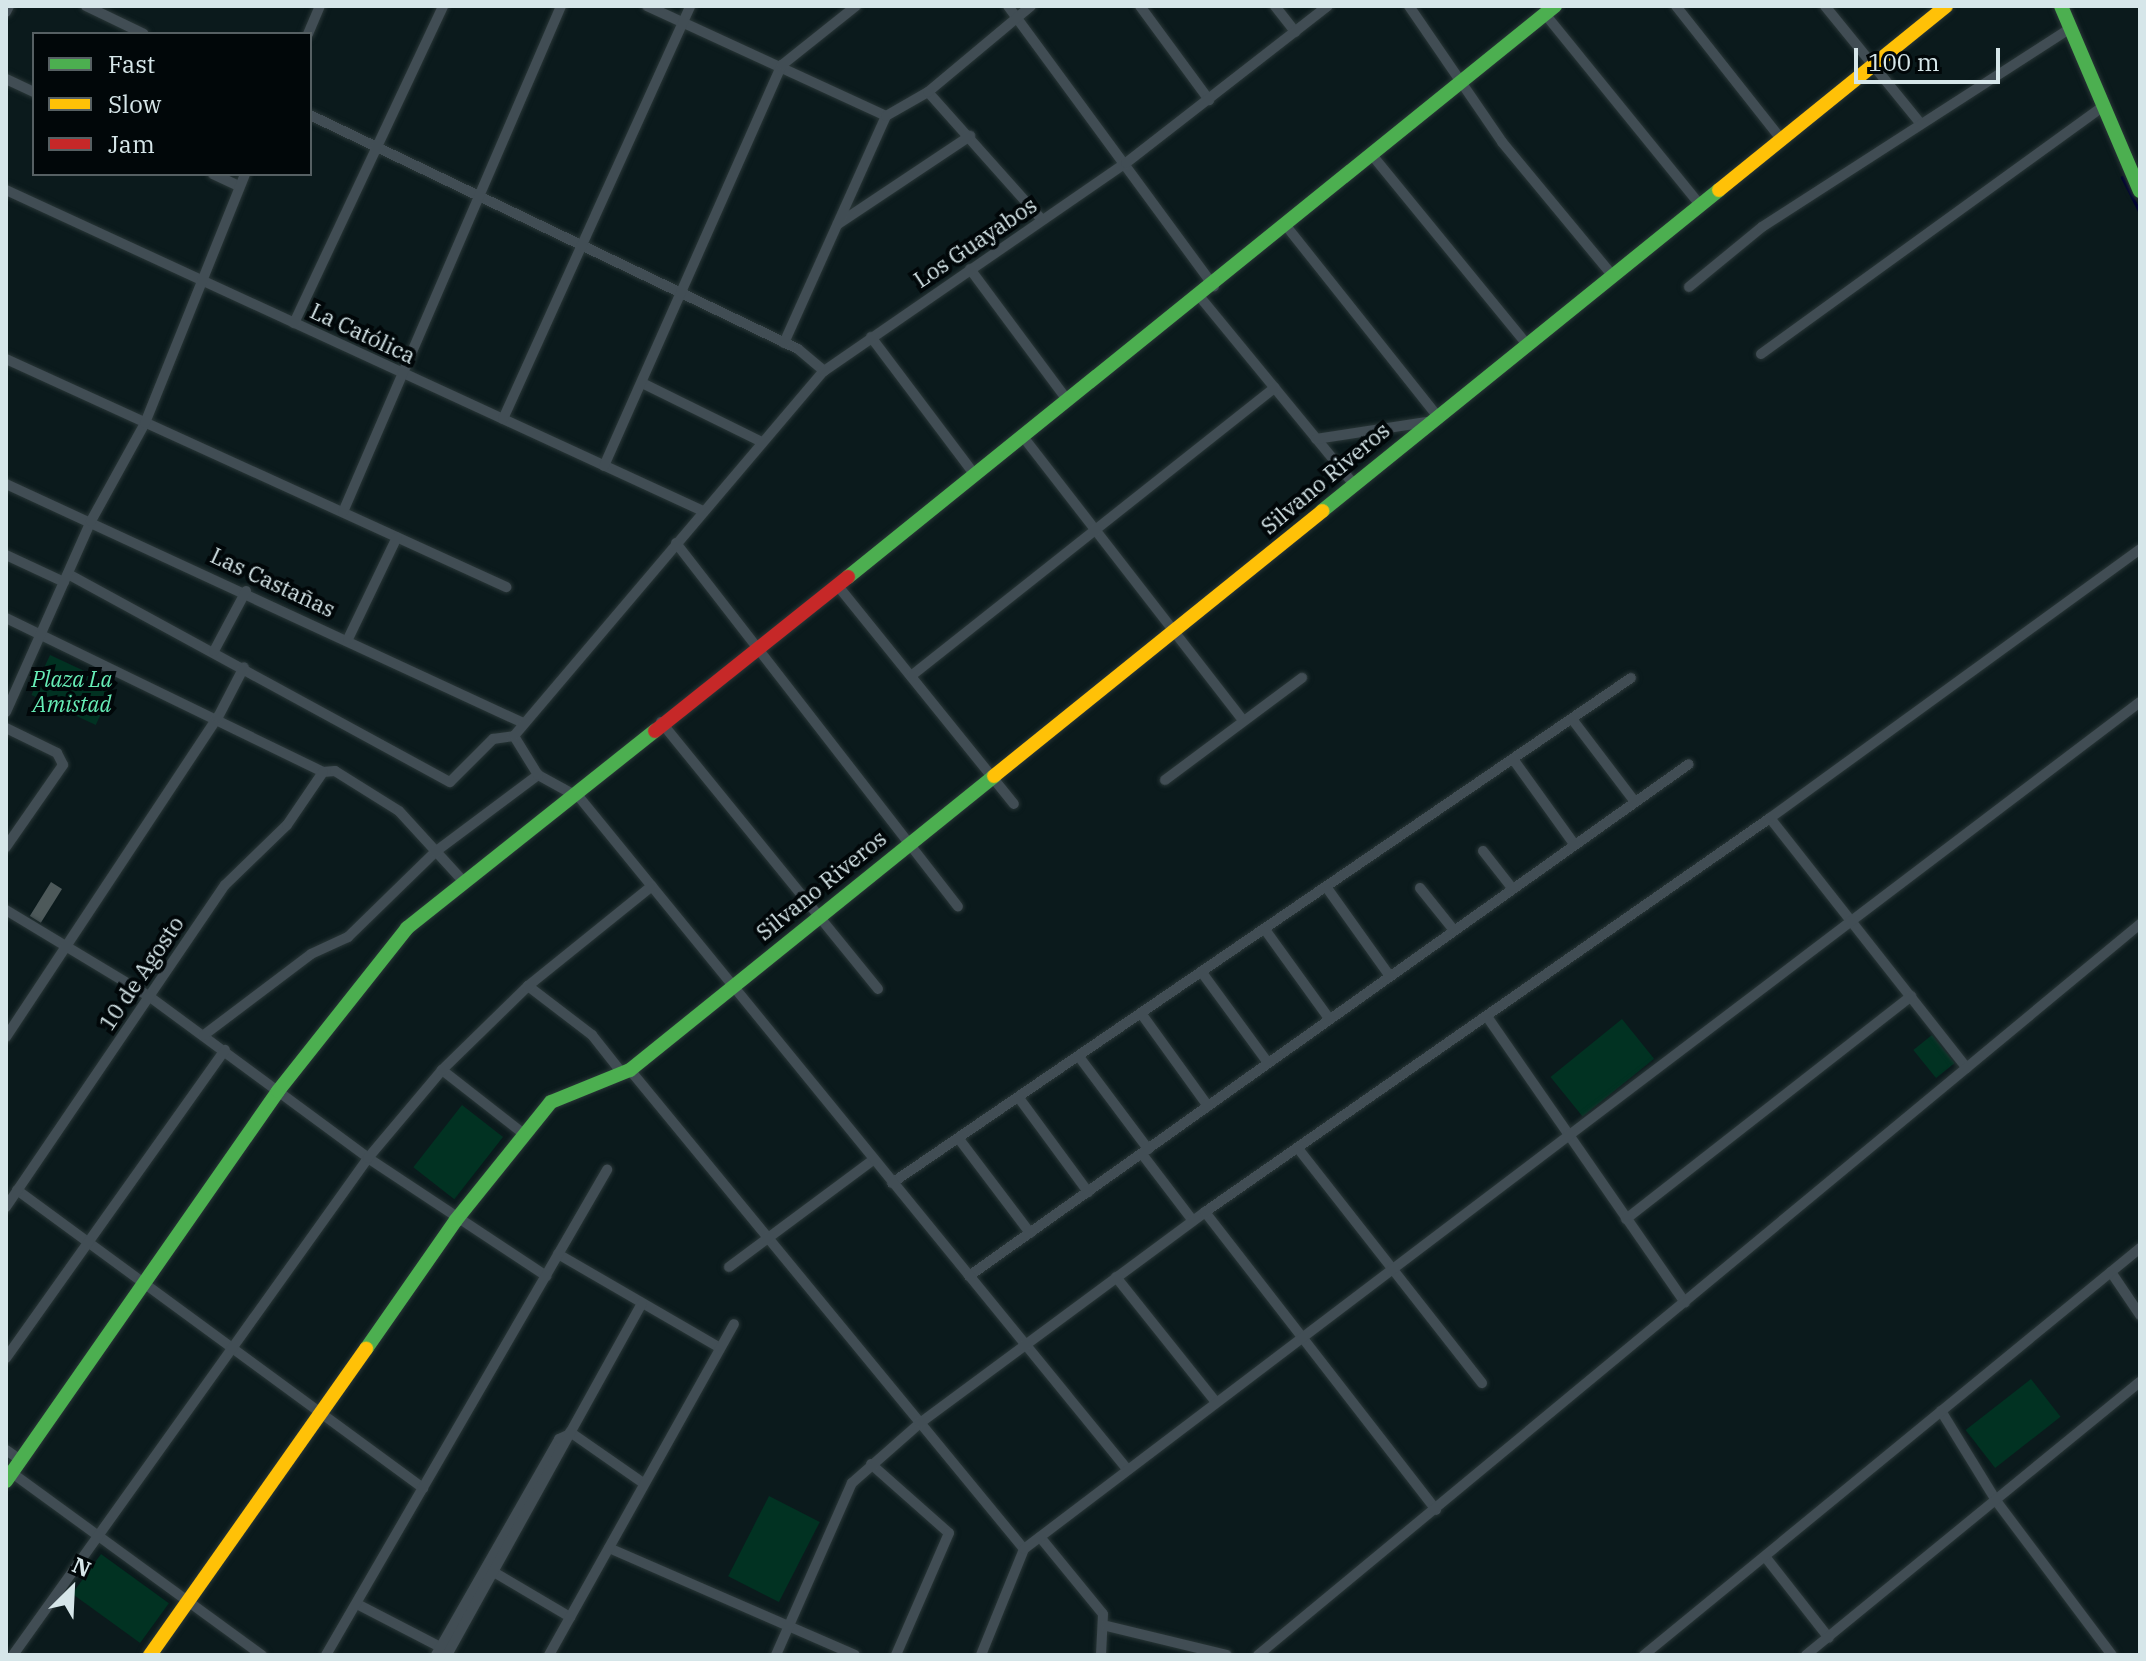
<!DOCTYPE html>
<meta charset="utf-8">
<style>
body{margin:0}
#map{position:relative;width:2146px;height:1661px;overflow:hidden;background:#0b1a1c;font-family:"IBM Plex Serif",serif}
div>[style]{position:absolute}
.green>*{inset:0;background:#013222;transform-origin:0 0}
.stream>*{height:3px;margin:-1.5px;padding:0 1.5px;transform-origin:1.5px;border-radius:1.5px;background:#010231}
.building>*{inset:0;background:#4d595a;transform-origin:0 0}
.roads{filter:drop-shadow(0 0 2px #293637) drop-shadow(0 0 2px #293637)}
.street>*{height:10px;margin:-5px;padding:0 5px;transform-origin:5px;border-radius:5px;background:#414d54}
.fast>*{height:14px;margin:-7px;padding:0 7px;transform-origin:7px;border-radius:7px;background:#4caf50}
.slow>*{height:14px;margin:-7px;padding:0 7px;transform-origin:7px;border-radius:7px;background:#ffc107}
.jam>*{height:14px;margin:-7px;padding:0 7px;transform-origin:7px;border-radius:7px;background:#c62828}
span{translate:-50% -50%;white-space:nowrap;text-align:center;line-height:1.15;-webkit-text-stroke:8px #010709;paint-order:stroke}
.street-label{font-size:22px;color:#d6e6e9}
.park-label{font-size:22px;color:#66edb6;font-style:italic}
.frame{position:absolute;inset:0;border:8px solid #d6e6e9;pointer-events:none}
.legend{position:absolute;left:32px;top:32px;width:280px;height:144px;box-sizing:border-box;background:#010709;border:2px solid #566063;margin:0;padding:10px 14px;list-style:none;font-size:24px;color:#d6e6e9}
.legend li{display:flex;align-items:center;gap:16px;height:40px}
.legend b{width:40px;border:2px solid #566063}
.north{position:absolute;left:32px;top:1549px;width:80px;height:80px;-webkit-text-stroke:6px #010709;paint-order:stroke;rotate:24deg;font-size:22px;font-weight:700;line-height:32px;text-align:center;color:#d6e6e9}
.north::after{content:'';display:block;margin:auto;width:28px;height:36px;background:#d6e6e9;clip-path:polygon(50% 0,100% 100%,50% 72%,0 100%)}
.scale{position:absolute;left:1854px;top:48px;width:146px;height:36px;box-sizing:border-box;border:4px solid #d6e6e9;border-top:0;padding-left:10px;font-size:24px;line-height:28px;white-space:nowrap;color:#d6e6e9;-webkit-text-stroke:6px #010709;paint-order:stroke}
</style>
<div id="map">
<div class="green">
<div style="left:50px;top:655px;width:71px;height:44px;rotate:25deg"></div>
<div style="left:1622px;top:1019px;width:51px;height:92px;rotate:51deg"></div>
<div style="left:1932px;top:1035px;width:36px;height:24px;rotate:51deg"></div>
<div style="left:462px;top:1105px;width:52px;height:79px;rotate:38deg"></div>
<div style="left:2031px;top:1379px;width:48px;height:83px;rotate:52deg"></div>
<div style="left:769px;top:1496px;width:57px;height:90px;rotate:27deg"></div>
<div style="left:101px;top:1554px;width:84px;height:49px;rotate:36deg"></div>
</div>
<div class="stream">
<div style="left:2122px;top:177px;width:40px;rotate:63.4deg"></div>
</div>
<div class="building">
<div style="left:51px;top:882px;width:13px;height:40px;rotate:32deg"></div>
</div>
<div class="roads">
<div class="street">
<div style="left:86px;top:6px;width:64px;rotate:25.8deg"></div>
<div style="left:647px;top:6px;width:263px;rotate:24.7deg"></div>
<div style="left:1008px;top:6px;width:348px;rotate:53.7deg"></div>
<div style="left:1140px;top:6px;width:117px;rotate:53.7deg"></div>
<div style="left:1275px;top:6px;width:33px;rotate:52deg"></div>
<div style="left:1409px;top:6px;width:165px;rotate:55.6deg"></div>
<div style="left:1502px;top:142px;width:173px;rotate:50.4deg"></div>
<div style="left:1676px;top:6px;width:169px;rotate:51.7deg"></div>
<div style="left:1825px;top:6px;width:151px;rotate:50.9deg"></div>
<div style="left:6px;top:12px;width:7px;rotate:-63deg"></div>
<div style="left:1545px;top:14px;width:246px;rotate:50.9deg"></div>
<div style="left:308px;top:34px;width:30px;rotate:-67deg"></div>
<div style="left:6px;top:79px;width:31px;rotate:25deg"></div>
<div style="left:928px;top:92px;width:171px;rotate:48.3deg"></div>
<div style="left:310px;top:115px;width:541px;rotate:25.62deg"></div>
<div style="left:798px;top:349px;width:34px;rotate:40deg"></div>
<div style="left:1372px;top:155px;width:243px;rotate:50.7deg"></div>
<div style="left:213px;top:174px;width:29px;rotate:25deg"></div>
<div style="left:6px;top:190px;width:767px;rotate:24.73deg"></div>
<div style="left:838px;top:224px;width:159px;rotate:-33.7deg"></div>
<div style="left:1287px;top:227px;width:239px;rotate:51.5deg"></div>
<div style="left:970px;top:269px;width:164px;rotate:53.4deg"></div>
<div style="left:1689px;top:287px;width:94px;rotate:-39.4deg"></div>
<div style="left:1762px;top:227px;width:368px;rotate:-32.8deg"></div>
<div style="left:1200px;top:297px;width:241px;rotate:50.6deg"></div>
<div style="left:294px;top:323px;width:350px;rotate:-64.8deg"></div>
<div style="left:871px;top:337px;width:173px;rotate:53deg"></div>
<div style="left:784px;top:343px;width:249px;rotate:-65.8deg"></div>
<div style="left:886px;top:116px;width:48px;rotate:-29.7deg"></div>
<div style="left:928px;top:92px;width:134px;rotate:-39.9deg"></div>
<div style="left:1761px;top:354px;width:421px;rotate:-35.9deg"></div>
<div style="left:6px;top:359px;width:550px;rotate:24.51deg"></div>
<div style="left:642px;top:383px;width:134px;rotate:26.2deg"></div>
<div style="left:503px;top:419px;width:453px;rotate:-65.6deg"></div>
<div style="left:1024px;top:438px;width:357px;rotate:52.2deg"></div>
<div style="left:1316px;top:439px;width:112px;rotate:-8.7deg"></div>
<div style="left:604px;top:466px;width:439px;rotate:-66.1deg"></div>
<div style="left:782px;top:65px;width:95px;rotate:-38.6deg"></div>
<div style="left:6px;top:484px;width:567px;rotate:24.8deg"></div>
<div style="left:343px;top:512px;width:551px;rotate:-66.69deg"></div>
<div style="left:676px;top:543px;width:460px;rotate:52.2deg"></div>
<div style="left:6px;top:555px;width:64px;rotate:25deg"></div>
<div style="left:68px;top:574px;width:435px;rotate:28.6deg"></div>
<div style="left:450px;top:782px;width:61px;rotate:-45deg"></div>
<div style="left:493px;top:739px;width:21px;rotate:-8deg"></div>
<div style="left:838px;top:586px;width:280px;rotate:51.1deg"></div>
<div style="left:6px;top:618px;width:352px;rotate:25.9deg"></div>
<div style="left:323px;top:772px;width:12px;rotate:-5deg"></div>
<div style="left:335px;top:771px;width:75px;rotate:32deg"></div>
<div style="left:399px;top:811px;width:96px;rotate:47.5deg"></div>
<div style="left:348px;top:639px;width:113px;rotate:-64.3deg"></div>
<div style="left:214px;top:651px;width:68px;rotate:-61.9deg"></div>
<div style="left:911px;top:676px;width:464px;rotate:-38.4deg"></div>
<div style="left:6px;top:712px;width:209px;rotate:-66deg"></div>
<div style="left:91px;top:521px;width:112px;rotate:-61.1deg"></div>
<div style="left:145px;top:423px;width:268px;rotate:-68.1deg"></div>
<div style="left:1572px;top:719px;width:104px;rotate:52.8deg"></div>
<div style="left:661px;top:722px;width:344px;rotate:50.9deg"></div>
<div style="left:6px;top:728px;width:57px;rotate:26.1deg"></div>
<div style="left:57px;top:753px;width:13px;rotate:63deg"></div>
<div style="left:63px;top:765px;width:100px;rotate:124.8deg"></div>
<div style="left:1513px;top:759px;width:105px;rotate:54.3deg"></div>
<div style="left:1165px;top:780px;width:171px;rotate:-36.7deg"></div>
<div style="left:1770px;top:818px;width:318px;rotate:51.8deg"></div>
<div style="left:1483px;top:851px;width:47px;rotate:51.9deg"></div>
<div style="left:1327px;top:888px;width:107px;rotate:54.5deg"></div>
<div style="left:1420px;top:888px;width:53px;rotate:51.2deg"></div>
<div style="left:6px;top:910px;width:168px;rotate:31.1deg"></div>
<div style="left:150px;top:997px;width:271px;rotate:36.4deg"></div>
<div style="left:368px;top:1158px;width:214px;rotate:33.5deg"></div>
<div style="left:1266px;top:931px;width:106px;rotate:54.2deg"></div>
<div style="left:1203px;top:974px;width:107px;rotate:53.8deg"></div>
<div style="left:528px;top:986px;width:81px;rotate:37.4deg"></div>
<div style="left:592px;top:1035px;width:48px;rotate:51.7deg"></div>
<div style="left:1143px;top:1016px;width:111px;rotate:54.2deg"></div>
<div style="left:1488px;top:1018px;width:346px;rotate:55.3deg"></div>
<div style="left:204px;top:1035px;width:134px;rotate:-37.1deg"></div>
<div style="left:311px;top:954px;width:41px;rotate:-24.7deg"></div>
<div style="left:348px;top:937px;width:122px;rotate:-44.3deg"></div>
<div style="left:435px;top:852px;width:129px;rotate:-36.8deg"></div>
<div style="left:6px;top:1037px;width:384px;rotate:-56.5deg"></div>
<div style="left:218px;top:717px;width:56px;rotate:-62.5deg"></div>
<div style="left:1080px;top:1058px;width:114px;rotate:53.2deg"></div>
<div style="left:442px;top:1070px;width:104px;rotate:38deg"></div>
<div style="left:630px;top:1070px;width:620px;rotate:50.56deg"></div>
<div style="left:1019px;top:1098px;width:117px;rotate:53.7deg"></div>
<div style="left:959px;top:1139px;width:118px;rotate:52.9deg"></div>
<div style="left:1300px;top:1151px;width:295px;rotate:51.9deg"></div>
<div style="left:1142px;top:1154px;width:84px;rotate:52.7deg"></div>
<div style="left:892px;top:1183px;width:895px;rotate:-34.35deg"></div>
<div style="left:17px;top:1190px;width:504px;rotate:36.28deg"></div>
<div style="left:6px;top:1207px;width:389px;rotate:-55.8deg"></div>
<div style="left:225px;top:885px;width:86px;rotate:-44.1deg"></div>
<div style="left:287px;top:825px;width:64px;rotate:-55.8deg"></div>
<div style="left:1205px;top:1212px;width:377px;rotate:52.2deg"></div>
<div style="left:1626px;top:1219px;width:362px;rotate:-38deg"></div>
<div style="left:558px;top:1254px;width:187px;rotate:30.1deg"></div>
<div style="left:729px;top:1267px;width:179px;rotate:-36.6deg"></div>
<div style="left:2111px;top:1272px;width:52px;rotate:56deg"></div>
<div style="left:969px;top:1276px;width:883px;rotate:-35.42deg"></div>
<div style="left:1116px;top:1277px;width:159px;rotate:51.4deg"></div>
<div style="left:6px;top:1358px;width:378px;rotate:-54.6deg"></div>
<div style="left:1941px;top:1411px;width:107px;rotate:58.4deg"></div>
<div style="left:1997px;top:1502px;width:191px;rotate:53.1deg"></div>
<div style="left:570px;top:1432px;width:89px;rotate:34.9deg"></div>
<div style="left:6px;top:1450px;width:18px;rotate:34deg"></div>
<div style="left:871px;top:1464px;width:104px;rotate:41.5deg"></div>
<div style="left:949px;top:1533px;width:133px;rotate:113.5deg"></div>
<div style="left:1127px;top:1469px;width:866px;rotate:-129.19deg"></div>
<div style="left:580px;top:798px;width:48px;rotate:-151.3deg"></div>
<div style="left:538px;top:775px;width:46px;rotate:-121.6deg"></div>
<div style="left:514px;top:736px;width:479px;rotate:-49.7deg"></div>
<div style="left:824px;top:371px;width:367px;rotate:-34.6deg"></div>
<div style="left:1126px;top:163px;width:256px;rotate:-37.9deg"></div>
<div style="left:12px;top:1473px;width:309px;rotate:36.1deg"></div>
<div style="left:1040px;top:1537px;width:99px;rotate:50.7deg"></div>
<div style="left:1103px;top:1614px;width:41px;rotate:92.8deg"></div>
<div style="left:609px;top:1548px;width:268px;rotate:23.5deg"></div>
<div style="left:1767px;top:1559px;width:100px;rotate:51.9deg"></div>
<div style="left:492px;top:1571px;width:91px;rotate:30.5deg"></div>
<div style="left:357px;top:1604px;width:98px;rotate:27.3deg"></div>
<div style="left:1107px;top:1626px;width:123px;rotate:13.6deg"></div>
<div style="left:13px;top:1655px;width:611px;rotate:-54.46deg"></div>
<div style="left:368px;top:1158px;width:115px;rotate:-49.9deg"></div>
<div style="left:442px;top:1070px;width:120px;rotate:-44.3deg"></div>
<div style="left:528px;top:986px;width:159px;rotate:-38.9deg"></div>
<div style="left:326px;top:1655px;width:561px;rotate:-59.91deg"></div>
<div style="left:436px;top:1655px;width:249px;rotate:-60.3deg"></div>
<div style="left:559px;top:1439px;width:10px;rotate:-24deg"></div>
<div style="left:447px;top:1655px;width:402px;rotate:-61deg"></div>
<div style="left:549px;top:1655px;width:379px;rotate:-60.8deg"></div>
<div style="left:776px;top:1655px;width:188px;rotate:-66.2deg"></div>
<div style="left:852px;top:1483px;width:91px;rotate:-41.4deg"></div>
<div style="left:920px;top:1423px;width:355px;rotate:-36.5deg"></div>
<div style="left:1205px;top:1212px;width:689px;rotate:-34.89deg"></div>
<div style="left:1770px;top:818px;width:457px;rotate:-36deg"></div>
<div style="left:981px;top:1655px;width:114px;rotate:-67.9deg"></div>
<div style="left:1024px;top:1549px;width:1401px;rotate:-37.2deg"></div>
<div style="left:1258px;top:1655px;width:1146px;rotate:-39.65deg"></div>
<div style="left:1644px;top:1655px;width:642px;rotate:-39.37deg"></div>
<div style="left:1806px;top:1655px;width:431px;rotate:-39.3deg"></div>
</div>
<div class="fast">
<div style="left:2061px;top:6px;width:201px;rotate:66.9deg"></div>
<div style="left:1322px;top:511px;width:511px;rotate:-38.96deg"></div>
<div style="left:848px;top:577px;width:909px;rotate:-38.93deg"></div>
<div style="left:366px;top:1349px;width:157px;rotate:-55.1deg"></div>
<div style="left:456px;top:1220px;width:151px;rotate:-51.2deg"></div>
<div style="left:551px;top:1102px;width:85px;rotate:-22.1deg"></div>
<div style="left:630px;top:1070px;width:468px;rotate:-38.9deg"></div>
<div style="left:6px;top:1481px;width:475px;rotate:-55.1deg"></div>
<div style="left:278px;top:1091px;width:208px;rotate:-51.6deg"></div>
<div style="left:407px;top:928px;width:317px;rotate:-38.5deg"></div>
</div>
<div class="slow">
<div style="left:1719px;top:190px;width:292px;rotate:-39deg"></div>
<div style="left:994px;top:776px;width:422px;rotate:-38.9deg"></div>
<div style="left:150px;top:1655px;width:375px;rotate:-54.8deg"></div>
</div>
<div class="jam">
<div style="left:655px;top:731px;width:247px;rotate:-38.6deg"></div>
</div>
</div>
<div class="street-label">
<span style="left:975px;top:242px;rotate:-34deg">Los Guayabos</span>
<span style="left:363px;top:333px;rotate:25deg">La Católica</span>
<span style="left:1325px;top:478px;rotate:-40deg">Silvano Riveros</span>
<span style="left:273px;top:582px;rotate:25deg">Las Castañas</span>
<span style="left:821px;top:885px;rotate:-39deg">Silvano Riveros</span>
<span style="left:141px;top:973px;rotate:-56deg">10 de Agosto</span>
</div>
<div class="park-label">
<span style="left:72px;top:691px">Plaza La<br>Amistad</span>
</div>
<div class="frame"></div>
<ul class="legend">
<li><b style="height:10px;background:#4caf50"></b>Fast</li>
<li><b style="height:10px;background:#ffc107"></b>Slow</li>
<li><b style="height:10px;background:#c62828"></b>Jam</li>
</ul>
<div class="north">N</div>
<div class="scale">100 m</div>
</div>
